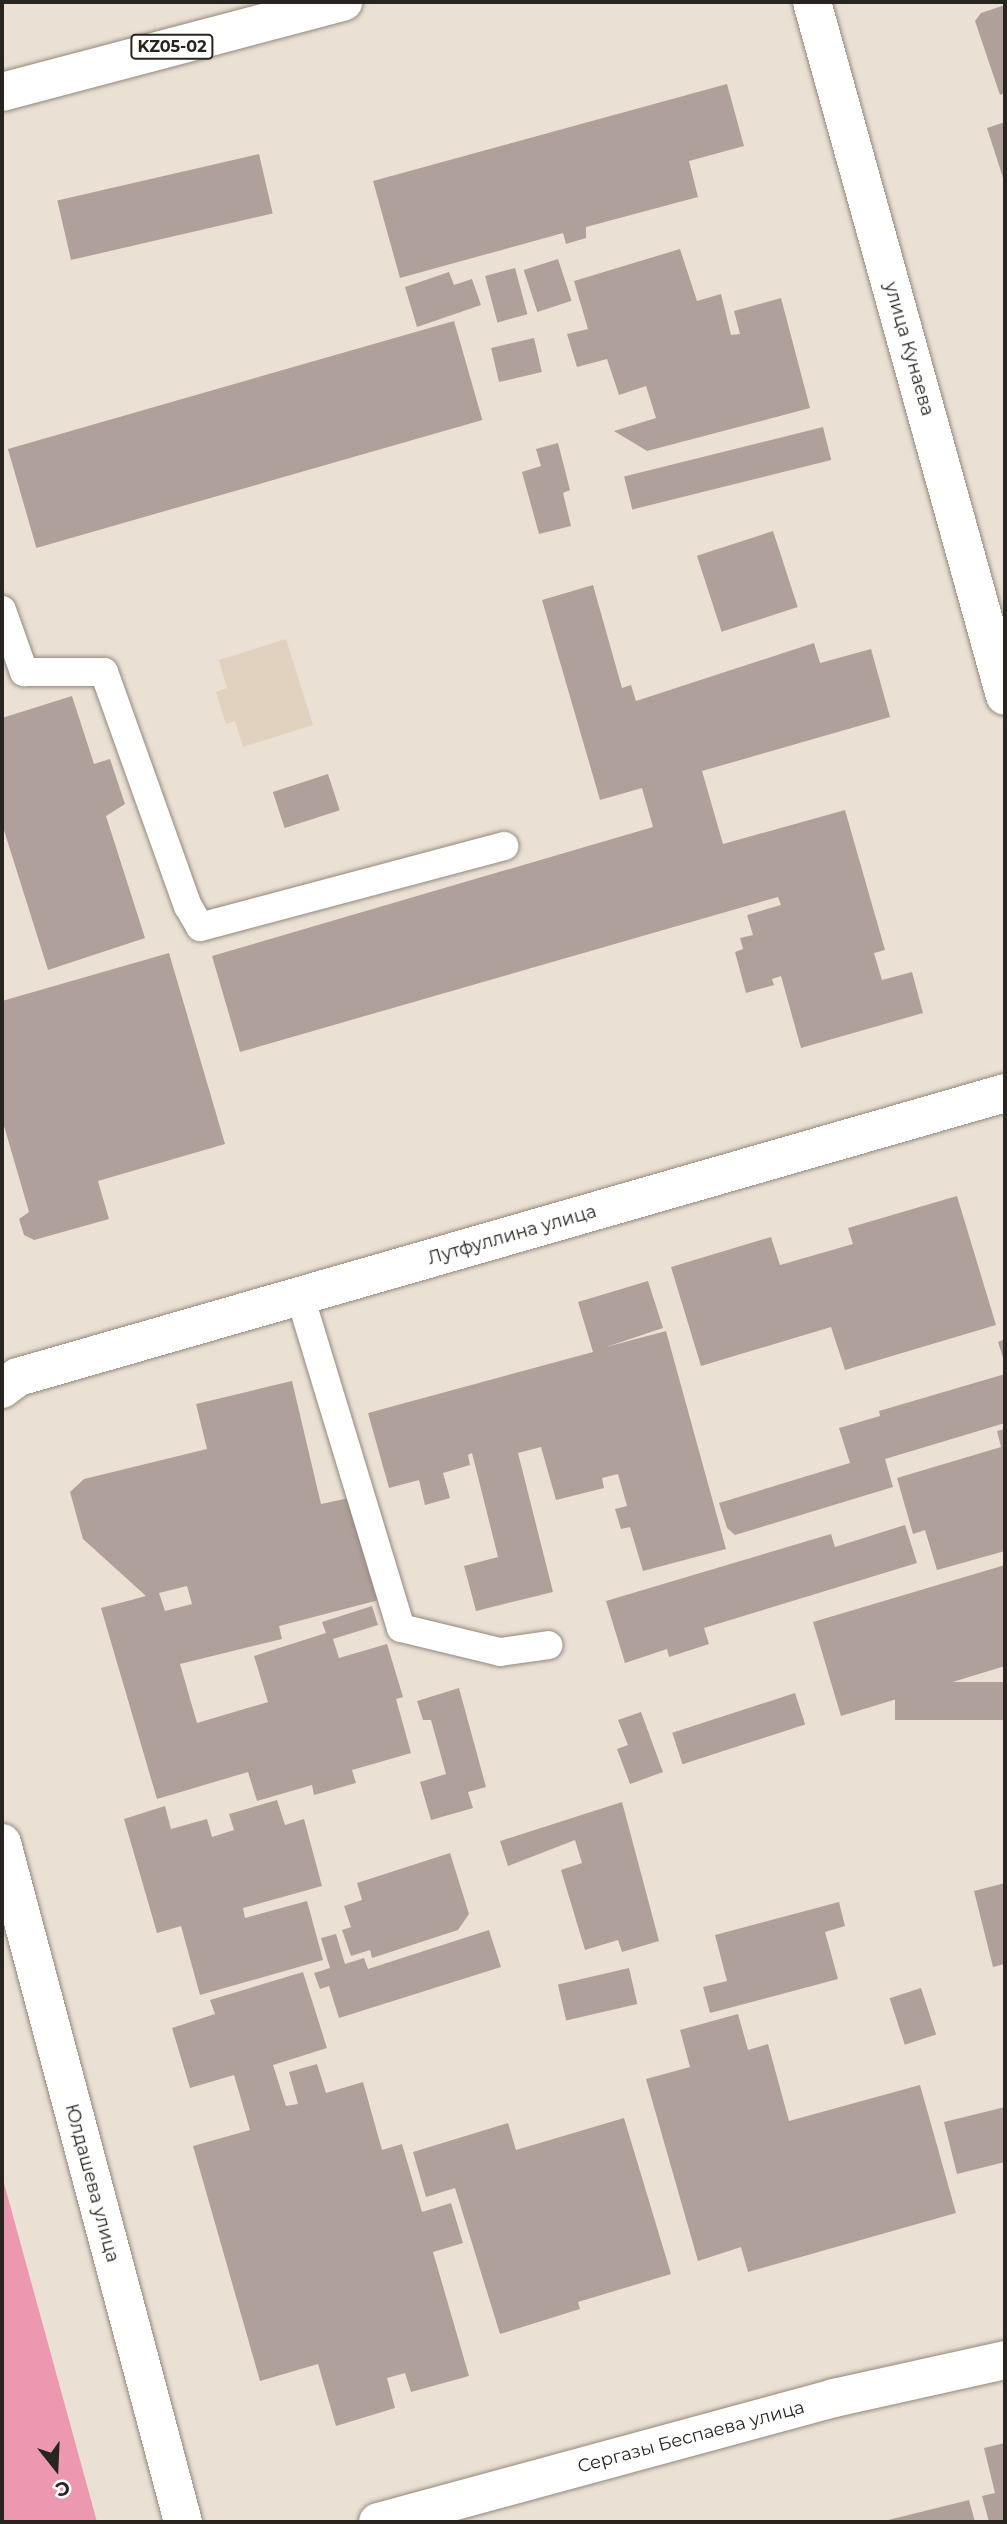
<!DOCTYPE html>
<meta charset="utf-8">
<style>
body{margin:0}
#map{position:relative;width:1007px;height:2524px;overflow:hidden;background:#ebe0d4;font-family:Montserrat,sans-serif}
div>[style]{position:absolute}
.built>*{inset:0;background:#e1d2c0}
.green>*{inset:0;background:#ec98b0}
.building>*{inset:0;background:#b0a09b;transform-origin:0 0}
.roads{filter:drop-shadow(0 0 2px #92887c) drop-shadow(0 0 2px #92887c)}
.service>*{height:28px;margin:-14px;padding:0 14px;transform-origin:14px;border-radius:14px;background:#fff}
.minor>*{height:38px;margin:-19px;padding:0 19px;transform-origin:19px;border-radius:19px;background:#fff}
.secondary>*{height:38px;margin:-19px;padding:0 19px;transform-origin:19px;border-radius:19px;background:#fff}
.trunk>*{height:38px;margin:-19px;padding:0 19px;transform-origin:19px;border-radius:19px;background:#fff}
span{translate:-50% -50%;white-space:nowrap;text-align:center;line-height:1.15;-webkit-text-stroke:7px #fff;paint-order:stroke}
.shield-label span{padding:2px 5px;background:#fff;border:2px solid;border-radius:5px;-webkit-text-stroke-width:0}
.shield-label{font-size:16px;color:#28241f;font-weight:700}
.street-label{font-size:18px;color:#28241f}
.frame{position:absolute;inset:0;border:4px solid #28241f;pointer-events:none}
.north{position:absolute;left:21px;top:2433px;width:70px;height:70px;-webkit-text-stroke:5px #fff;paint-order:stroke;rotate:162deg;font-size:19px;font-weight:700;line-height:28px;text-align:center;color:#28241f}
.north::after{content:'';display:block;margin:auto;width:24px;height:32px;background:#28241f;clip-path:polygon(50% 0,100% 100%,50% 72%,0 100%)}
</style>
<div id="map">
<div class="built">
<div style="clip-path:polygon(286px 639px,313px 725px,243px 747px,235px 721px,226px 724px,216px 692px,227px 688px,219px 660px)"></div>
</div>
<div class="green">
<div style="clip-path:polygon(2px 2176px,97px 2522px,2px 2522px)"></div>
</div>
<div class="building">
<div style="clip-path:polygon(1005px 5px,1005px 93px,1000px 95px,975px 21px,981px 13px)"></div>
<div style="clip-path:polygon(727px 84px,744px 146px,689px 161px,698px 197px,586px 227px,586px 238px,566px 244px,563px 233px,400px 278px,373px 181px)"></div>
<div style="clip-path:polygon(1005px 122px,1005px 184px,987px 128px)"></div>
<div style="left:259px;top:154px;width:61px;height:207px;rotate:77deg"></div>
<div style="clip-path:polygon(680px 249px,697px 301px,721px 294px,731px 335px,740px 334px,734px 311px,781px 298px,810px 408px,647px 451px,614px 431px,656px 418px,646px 386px,619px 395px,607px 359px,577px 367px,567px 334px,588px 329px,574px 281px)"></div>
<div style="left:558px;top:259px;width:44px;height:36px;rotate:72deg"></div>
<div style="left:515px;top:268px;width:48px;height:31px;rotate:75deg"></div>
<div style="clip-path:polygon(449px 272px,454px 285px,472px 279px,481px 305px,417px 327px,405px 287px)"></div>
<div style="left:454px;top:321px;width:103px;height:464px;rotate:74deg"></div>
<div style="left:534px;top:338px;width:35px;height:44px;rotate:77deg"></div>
<div style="left:823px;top:427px;width:34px;height:205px;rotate:76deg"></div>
<div style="clip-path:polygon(558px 443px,570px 490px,563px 493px,571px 526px,539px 534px,522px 472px,541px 466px,536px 449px)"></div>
<div style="left:773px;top:531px;width:80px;height:80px;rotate:72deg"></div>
<div style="clip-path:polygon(593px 585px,622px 688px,631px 685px,636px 701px,814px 643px,820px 663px,871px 649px,890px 717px,702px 771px,723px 844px,845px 810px,885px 950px,874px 953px,882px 980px,912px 972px,923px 1013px,801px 1048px,781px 976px,772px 979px,774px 985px,746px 993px,735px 952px,743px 949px,740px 938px,753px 935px,747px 915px,781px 905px,778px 897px,240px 1052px,212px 956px,653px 827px,642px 788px,600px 800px,542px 600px)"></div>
<div style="clip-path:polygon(72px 696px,94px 764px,110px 759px,125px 804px,106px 816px,145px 938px,48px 970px,2px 824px,2px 718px)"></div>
<div style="left:328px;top:774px;width:38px;height:58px;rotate:72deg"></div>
<div style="clip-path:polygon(169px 953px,225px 1144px,98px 1181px,109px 1219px,34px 1240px,24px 1235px,19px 1219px,29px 1212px,2px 1119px,2px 1001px)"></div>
<div style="clip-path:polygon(957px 1196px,996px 1325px,845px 1370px,831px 1327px,701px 1366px,671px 1267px,771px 1237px,780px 1265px,853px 1244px,848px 1228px)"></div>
<div style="clip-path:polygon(648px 1281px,663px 1328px,606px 1347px,666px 1331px,726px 1549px,643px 1571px,630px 1527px,621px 1529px,615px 1509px,627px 1506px,618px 1474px,602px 1478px,604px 1488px,556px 1500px,541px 1447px,518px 1453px,553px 1592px,476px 1611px,464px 1566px,498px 1557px,472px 1453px,468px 1455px,470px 1465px,443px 1473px,450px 1498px,425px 1505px,419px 1480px,389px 1488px,368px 1413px,593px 1352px,578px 1302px)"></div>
<div style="clip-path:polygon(1005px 1339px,1005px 1364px,998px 1342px)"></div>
<div style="clip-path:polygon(1005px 1374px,1005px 1423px,885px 1459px,893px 1487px,735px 1535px,727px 1528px,719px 1503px,850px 1463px,839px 1428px,880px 1416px,879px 1411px)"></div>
<div style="clip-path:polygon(evenodd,292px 1381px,321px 1504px,354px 1497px,379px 1600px,279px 1626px,282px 1639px,180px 1664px,197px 1723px,268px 1702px,254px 1656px,326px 1633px,322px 1622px,372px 1606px,378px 1625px,333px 1639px,339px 1658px,387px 1644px,403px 1697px,396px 1699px,411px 1753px,352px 1770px,356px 1783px,314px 1795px,312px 1785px,257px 1801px,248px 1772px,157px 1799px,101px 1608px,146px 1596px,83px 1539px,70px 1492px,84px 1479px,207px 1449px,196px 1404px,292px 1381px,187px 1586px,192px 1604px,165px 1611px,159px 1593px,187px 1586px)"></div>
<div style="clip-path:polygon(1005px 1429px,1005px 1551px,937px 1570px,925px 1530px,913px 1534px,897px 1478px,1001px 1447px,997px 1431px)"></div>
<div style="clip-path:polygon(905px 1525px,917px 1563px,704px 1628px,709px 1644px,669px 1657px,667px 1649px,625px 1663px,606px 1601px,831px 1534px,835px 1547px)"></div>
<div style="clip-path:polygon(1005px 1565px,1005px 1666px,841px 1716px,813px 1622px)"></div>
<div style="left:1005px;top:1682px;width:38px;height:110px;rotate:90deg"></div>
<div style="clip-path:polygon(459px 1688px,486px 1787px,468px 1792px,473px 1808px,431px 1820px,420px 1782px,446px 1774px,431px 1720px,423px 1720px,417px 1701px)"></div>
<div style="left:795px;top:1693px;width:33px;height:129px;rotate:72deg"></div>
<div style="clip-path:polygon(641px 1712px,663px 1772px,630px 1784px,617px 1749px,628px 1745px,618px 1720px)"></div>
<div style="clip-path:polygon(277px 1800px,285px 1825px,304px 1819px,322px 1886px,243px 1908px,245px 1918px,307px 1901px,323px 1960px,200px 1995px,181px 1926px,157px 1933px,124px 1819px,165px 1806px,171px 1829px,207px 1819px,212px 1837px,234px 1830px,229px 1814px)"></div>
<div style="clip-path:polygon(622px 1802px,659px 1941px,622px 1952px,618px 1940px,585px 1950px,561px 1870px,582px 1863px,575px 1840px,508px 1866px,500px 1841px)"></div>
<div style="clip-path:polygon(450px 1853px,469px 1914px,458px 1930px,372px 1958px,370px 1950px,351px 1956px,342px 1930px,351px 1927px,344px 1906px,362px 1900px,357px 1883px)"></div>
<div style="clip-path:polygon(1005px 1883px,1005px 1964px,993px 1967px,974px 1891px)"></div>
<div style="clip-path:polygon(839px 1902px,845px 1926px,825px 1932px,838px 1979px,710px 2013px,703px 1987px,727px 1981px,715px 1935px)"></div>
<div style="clip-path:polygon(489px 1930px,501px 1967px,339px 2018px,329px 1986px,320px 1989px,314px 1973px,330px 1968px,321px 1938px,336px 1934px,345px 1964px,364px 1958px,368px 1969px)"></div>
<div style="left:629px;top:1968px;width:37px;height:73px;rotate:77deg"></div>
<div style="clip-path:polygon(303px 1972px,327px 2048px,273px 2065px,286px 2106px,298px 2104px,289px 2072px,317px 2064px,326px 2093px,363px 2082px,382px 2150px,402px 2144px,422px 2212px,451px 2203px,463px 2243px,433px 2252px,469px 2376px,411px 2392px,405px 2373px,387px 2378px,395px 2408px,336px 2426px,318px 2364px,260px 2381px,193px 2146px,250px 2130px,234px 2075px,190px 2088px,172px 2028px,215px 2014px,210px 2000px)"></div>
<div style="left:921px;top:1988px;width:49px;height:33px;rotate:72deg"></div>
<div style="clip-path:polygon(738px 2014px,748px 2050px,768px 2044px,789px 2121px,920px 2085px,956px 2213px,748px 2272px,741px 2247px,698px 2261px,646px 2079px,690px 2067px,680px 2030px)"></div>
<div style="clip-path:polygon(1005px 2107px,1005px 2162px,957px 2174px,944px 2122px)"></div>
<div style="clip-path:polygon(624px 2118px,671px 2274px,578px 2302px,580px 2309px,500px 2334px,455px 2188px,426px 2197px,413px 2152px,508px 2123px,516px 2150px)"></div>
<div style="clip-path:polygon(1005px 2443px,1005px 2522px,989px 2522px,982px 2496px,995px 2493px,984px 2448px)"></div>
<div style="clip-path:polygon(969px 2500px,975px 2522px,884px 2522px,884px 2521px)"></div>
</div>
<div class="roads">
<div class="service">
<div style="left:2px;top:610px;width:66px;rotate:70.5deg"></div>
<div style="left:24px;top:672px;width:80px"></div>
<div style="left:104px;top:672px;width:249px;rotate:70.3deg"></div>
<div style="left:188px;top:906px;width:24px;rotate:60deg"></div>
<div style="left:200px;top:927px;width:315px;rotate:-14.9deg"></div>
<div style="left:300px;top:1296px;width:347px;rotate:73.1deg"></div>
<div style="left:401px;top:1628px;width:102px;rotate:13.6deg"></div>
<div style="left:500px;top:1652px;width:49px;rotate:-8.1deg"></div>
</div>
<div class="minor">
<div style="left:2px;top:1389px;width:20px;rotate:-37deg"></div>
<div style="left:18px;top:1377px;width:1027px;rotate:-16.05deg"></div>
<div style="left:2px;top:1843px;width:703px;rotate:75.07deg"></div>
<div style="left:378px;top:2522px;width:473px;rotate:-15.2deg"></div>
<div style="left:834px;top:2398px;width:175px;rotate:-12.5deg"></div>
</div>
<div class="secondary">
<div style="left:812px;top:2px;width:720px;rotate:74.46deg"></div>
</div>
<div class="trunk">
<div style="left:2px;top:92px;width:353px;rotate:-14.8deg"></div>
</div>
</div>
<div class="shield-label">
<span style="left:172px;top:47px">KZ05-02</span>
</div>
<div class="street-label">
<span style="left:909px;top:349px;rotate:74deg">улица Кунаева</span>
<span style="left:512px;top:1235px;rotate:-16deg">Лутфуллина улица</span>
<span style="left:92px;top:2183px;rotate:75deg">Юлдашева улица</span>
<span style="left:691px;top:2437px;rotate:-15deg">Сергазы Беспаева улица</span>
</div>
<div class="frame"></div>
<div class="north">С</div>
</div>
